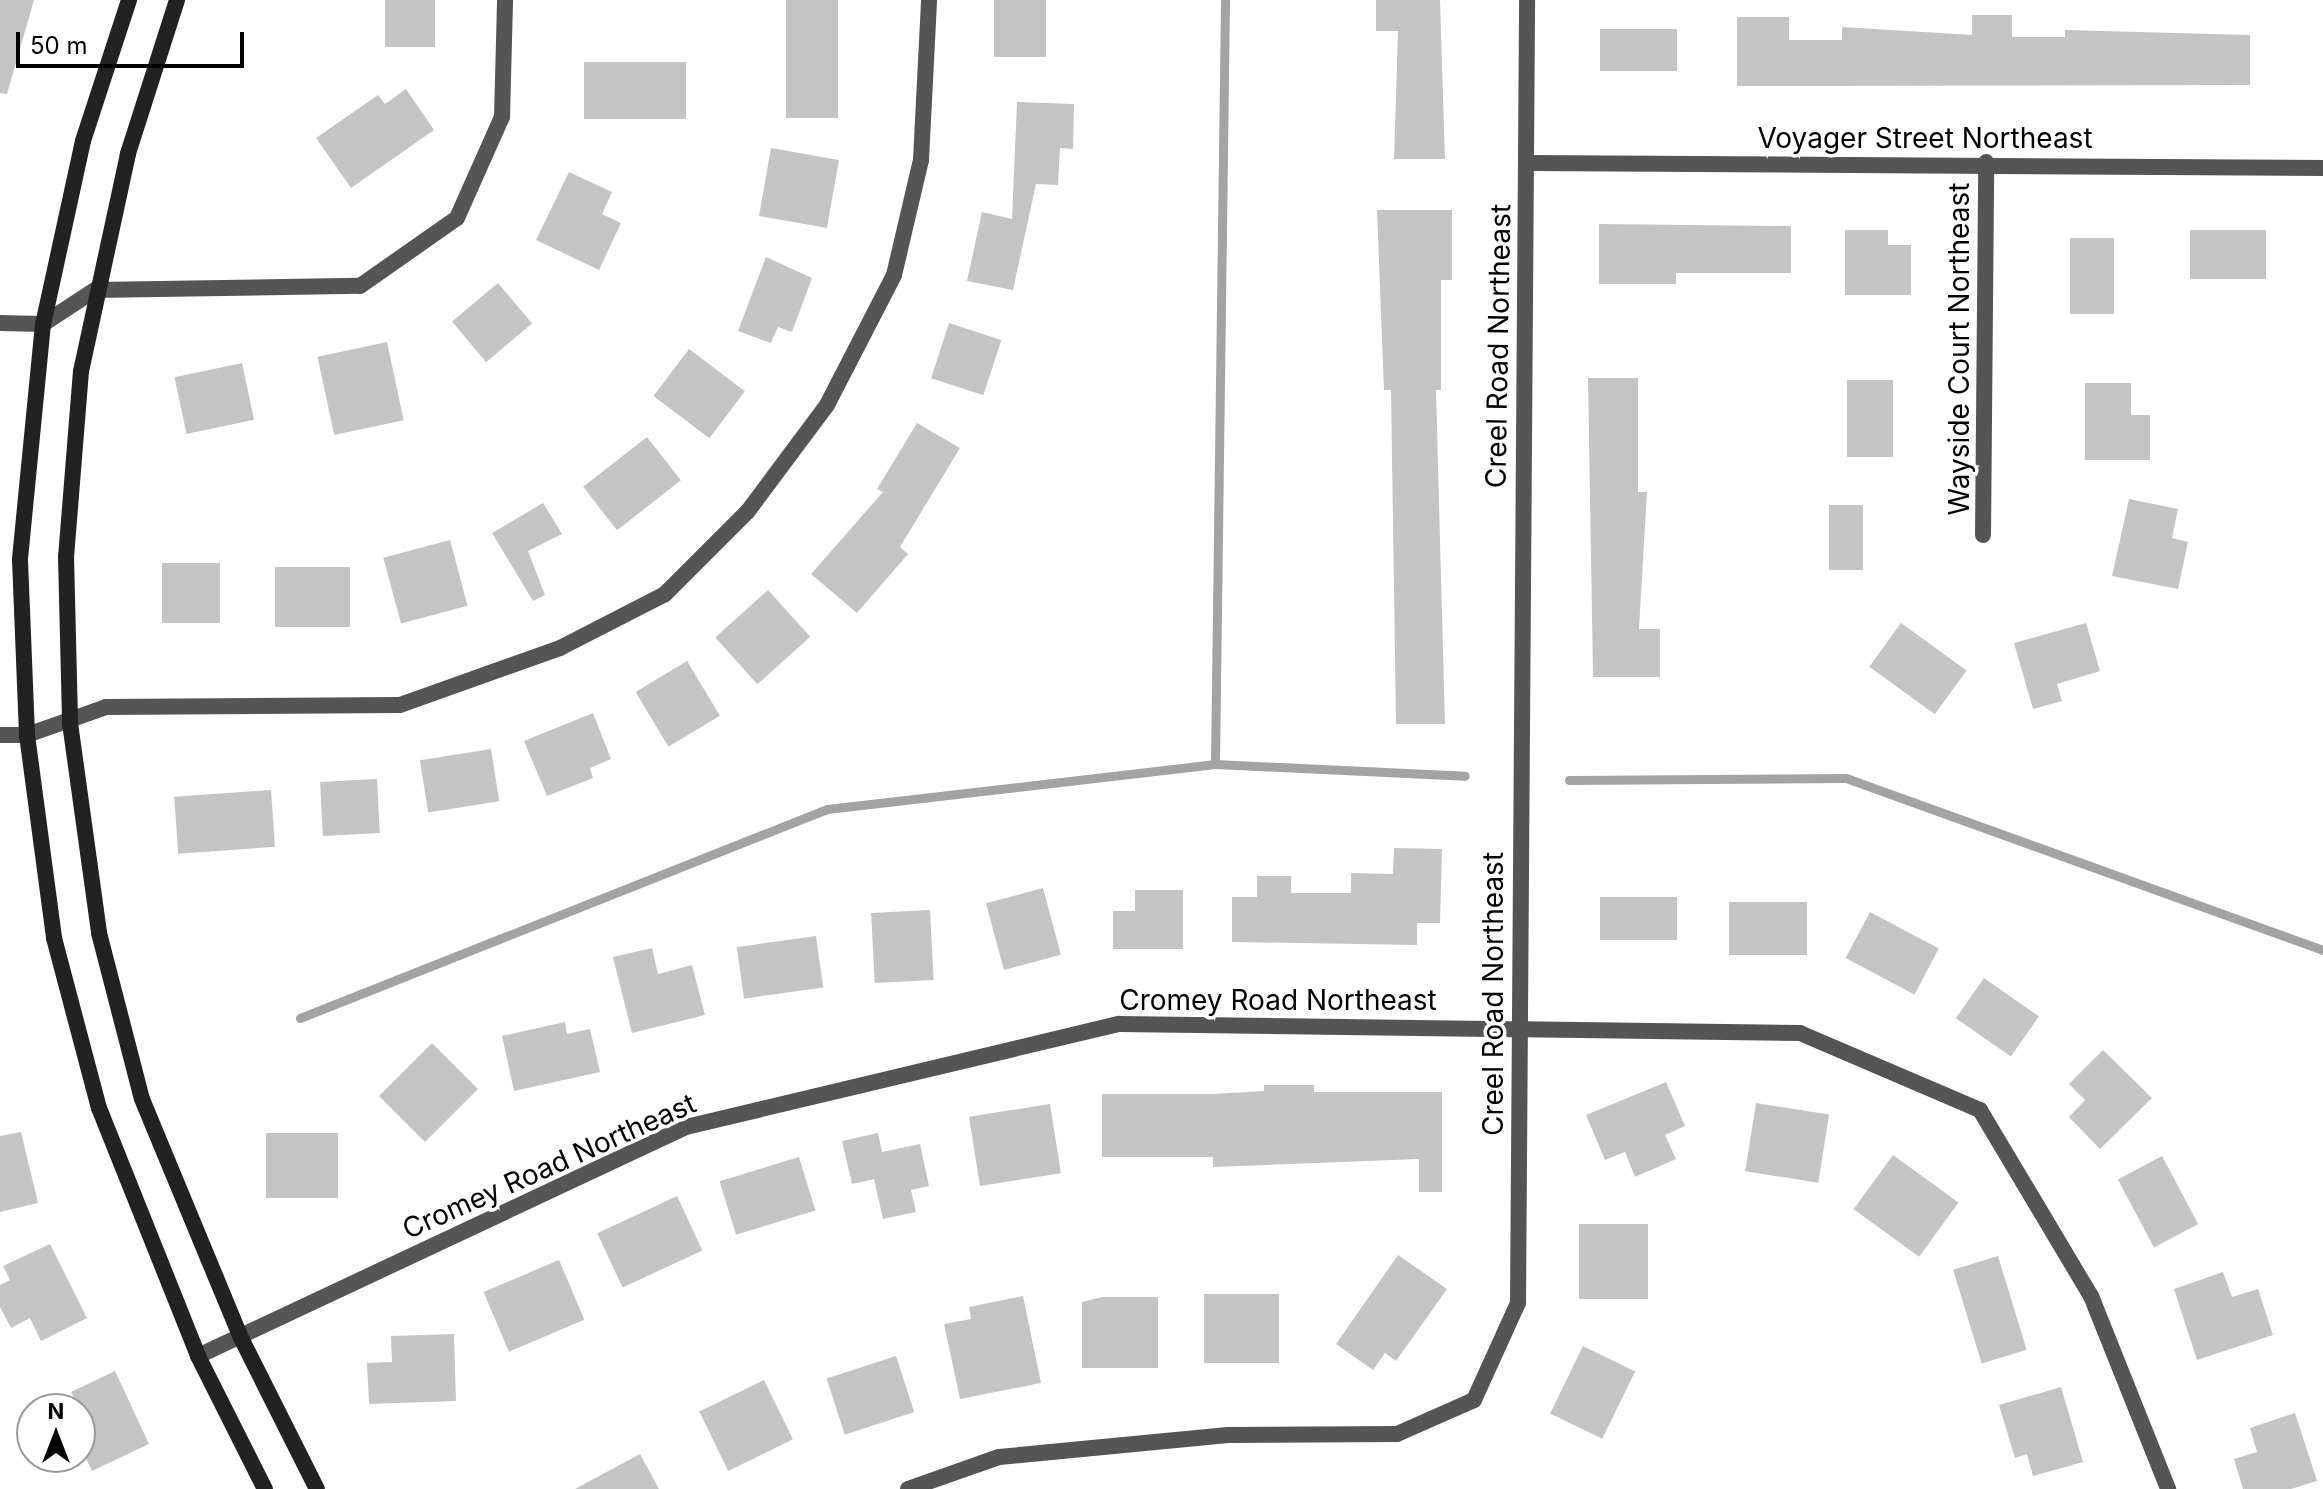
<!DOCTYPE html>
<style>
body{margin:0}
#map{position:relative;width:2323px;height:1489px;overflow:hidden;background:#fff;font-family:Inter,sans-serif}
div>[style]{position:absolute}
.stream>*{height:9px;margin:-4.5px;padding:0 4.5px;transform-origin:4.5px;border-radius:4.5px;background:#a3a3a3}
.building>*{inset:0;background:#c4c4c4;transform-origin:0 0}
.street>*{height:16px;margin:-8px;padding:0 8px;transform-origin:8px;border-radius:8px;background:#555}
.secondary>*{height:16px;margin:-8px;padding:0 8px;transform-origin:8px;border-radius:8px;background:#222}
span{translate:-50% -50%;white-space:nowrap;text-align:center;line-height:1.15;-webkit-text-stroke:7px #fff;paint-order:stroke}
.street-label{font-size:28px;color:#000}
.north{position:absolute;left:16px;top:1393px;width:80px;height:80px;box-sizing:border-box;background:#fff;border:2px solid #999;border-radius:50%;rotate:0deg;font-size:22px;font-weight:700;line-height:32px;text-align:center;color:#000}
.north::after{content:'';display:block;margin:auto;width:28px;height:36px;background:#000;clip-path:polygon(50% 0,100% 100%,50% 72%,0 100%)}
.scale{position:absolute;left:16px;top:32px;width:228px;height:36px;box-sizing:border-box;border:4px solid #000;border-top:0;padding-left:10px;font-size:24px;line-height:28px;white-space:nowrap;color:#000;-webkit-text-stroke:6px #fff;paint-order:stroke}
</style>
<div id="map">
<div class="stream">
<div style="left:1215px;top:764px;width:764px;rotate:-89.25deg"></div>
<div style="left:1569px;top:780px;width:277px;rotate:-0.4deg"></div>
<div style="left:1846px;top:778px;width:507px;rotate:19.83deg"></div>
<div style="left:300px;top:1018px;width:567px;rotate:-21.63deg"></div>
<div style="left:827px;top:809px;width:391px;rotate:-6.6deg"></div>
<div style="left:1215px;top:764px;width:250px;rotate:2.7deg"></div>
</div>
<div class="building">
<div style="clip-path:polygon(0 0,34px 0,7px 94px,0 93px)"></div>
<div style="left:385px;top:0;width:50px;height:47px"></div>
<div style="left:786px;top:0;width:52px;height:118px"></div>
<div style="left:994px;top:0;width:52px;height:57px"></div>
<div style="clip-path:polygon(1376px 0,1440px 0,1445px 159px,1394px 159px,1398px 31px,1376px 31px)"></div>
<div style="clip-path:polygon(1972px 15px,2012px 15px,2012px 37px,2065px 37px,2065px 30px,2250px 35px,2250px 85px,1737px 86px,1737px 17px,1789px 17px,1789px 40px,1842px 40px,1842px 27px,1972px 35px)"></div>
<div style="left:1600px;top:29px;width:77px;height:42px"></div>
<div style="left:584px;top:62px;width:102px;height:57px"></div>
<div style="clip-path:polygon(406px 89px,434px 130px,351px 188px,316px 138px,378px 95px,385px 104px)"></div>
<div style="clip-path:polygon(1017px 102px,1074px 104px,1073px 149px,1060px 148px,1058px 185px,1036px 184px,1013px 290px,967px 281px,982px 212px,1012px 219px)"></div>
<div style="left:771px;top:148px;width:69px;height:69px;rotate:10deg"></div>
<div style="clip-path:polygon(569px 172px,612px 192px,602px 214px,621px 223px,599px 270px,536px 240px)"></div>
<div style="clip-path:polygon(1377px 210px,1452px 210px,1452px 280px,1441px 280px,1441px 390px,1436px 390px,1445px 724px,1396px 724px,1391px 390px,1384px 390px)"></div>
<div style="clip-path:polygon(1599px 224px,1791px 226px,1791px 273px,1676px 273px,1676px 284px,1599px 284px)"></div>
<div style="clip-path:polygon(1845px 230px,1888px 230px,1888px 245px,1911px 245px,1911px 295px,1845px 295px)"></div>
<div style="left:2190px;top:230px;width:76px;height:49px"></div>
<div style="left:2070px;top:238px;width:44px;height:76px"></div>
<div style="clip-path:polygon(766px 257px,812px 278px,792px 332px,778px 327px,771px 343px,738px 331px)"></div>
<div style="left:498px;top:283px;width:53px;height:60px;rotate:50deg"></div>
<div style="left:949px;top:323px;width:55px;height:58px;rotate:18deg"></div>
<div style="left:387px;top:342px;width:80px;height:71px;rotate:78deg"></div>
<div style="left:689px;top:349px;width:70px;height:59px;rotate:37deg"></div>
<div style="left:242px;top:363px;width:58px;height:69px;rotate:78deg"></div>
<div style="clip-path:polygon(1588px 378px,1638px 378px,1638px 492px,1647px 492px,1639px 629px,1660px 629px,1660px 677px,1593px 677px)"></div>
<div style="left:1847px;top:380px;width:46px;height:77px"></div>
<div style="clip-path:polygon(2085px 383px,2131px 383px,2131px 415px,2150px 415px,2150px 460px,2085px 460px)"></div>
<div style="clip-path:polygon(917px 423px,960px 448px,900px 547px,908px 554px,857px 613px,811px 574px,883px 492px,877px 489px)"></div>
<div style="left:647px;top:437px;width:55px;height:81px;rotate:52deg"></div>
<div style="clip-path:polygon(2129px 499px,2178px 509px,2172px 538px,2188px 542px,2178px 589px,2112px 576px)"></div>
<div style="clip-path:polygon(543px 503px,562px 534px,528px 551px,545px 595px,533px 601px,492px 533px)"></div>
<div style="left:1829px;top:505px;width:34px;height:65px"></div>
<div style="left:450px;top:540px;width:68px;height:69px;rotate:75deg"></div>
<div style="left:162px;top:563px;width:58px;height:60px"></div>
<div style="left:275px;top:567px;width:75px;height:60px"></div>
<div style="left:768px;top:590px;width:63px;height:71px;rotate:48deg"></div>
<div style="left:1901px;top:623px;width:81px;height:54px;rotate:36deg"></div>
<div style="clip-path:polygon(2086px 623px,2100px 671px,2057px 684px,2062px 701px,2033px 709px,2014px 643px)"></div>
<div style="left:687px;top:661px;width:64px;height:60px;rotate:59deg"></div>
<div style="clip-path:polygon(593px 713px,611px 759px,590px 768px,593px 778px,547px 796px,524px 741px)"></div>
<div style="left:491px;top:749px;width:53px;height:72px;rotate:81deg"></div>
<div style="left:377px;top:779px;width:54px;height:57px;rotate:87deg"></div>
<div style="left:271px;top:790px;width:57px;height:97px;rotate:86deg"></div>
<div style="clip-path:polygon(1394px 848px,1442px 849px,1440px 923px,1417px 923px,1417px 945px,1232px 942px,1232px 897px,1257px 897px,1257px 876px,1291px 876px,1291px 893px,1351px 893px,1351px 873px,1393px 874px)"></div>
<div style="left:1043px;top:888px;width:69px;height:59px;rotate:75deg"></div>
<div style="clip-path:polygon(1135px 890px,1183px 890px,1183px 949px,1113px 949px,1113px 911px,1135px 911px)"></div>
<div style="left:1600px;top:897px;width:77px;height:43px"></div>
<div style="left:1729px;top:902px;width:78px;height:53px"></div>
<div style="left:930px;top:910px;width:70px;height:59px;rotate:87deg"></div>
<div style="left:1870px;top:912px;width:78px;height:52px;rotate:28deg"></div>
<div style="left:816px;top:936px;width:52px;height:80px;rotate:82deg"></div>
<div style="clip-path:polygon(652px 948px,658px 974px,692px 965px,705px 1015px,632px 1033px,613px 957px)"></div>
<div style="left:1984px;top:978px;width:67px;height:49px;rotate:35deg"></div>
<div style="clip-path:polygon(565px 1022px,567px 1034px,590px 1029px,600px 1072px,514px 1091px,502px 1036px)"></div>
<div style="left:432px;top:1043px;width:65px;height:75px;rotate:45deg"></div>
<div style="clip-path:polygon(2103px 1050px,2152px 1098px,2100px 1149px,2069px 1117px,2085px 1100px,2069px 1084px)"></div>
<div style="clip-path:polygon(1666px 1082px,1685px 1126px,1665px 1135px,1676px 1159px,1635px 1177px,1625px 1152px,1605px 1160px,1586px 1115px)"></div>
<div style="clip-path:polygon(1264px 1085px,1314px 1085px,1314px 1092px,1442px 1092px,1442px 1192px,1419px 1192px,1419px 1159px,1213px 1167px,1213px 1157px,1102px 1157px,1102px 1094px,1213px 1094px,1264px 1091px)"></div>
<div style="left:1756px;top:1103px;width:74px;height:69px;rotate:9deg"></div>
<div style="left:1050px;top:1104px;width:70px;height:82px;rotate:81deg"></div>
<div style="clip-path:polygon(21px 1132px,38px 1203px,0 1212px,0 1136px)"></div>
<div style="left:266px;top:1133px;width:72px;height:65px"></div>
<div style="clip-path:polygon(878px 1133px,882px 1152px,920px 1144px,929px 1186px,911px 1190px,916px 1212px,883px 1219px,874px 1179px,852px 1184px,842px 1141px)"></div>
<div style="left:1893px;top:1155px;width:81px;height:67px;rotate:36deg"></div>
<div style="left:2162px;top:1156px;width:77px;height:50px;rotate:62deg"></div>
<div style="left:799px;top:1157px;width:56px;height:83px;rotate:73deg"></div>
<div style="left:677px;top:1196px;width:60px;height:88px;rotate:65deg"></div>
<div style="left:1579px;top:1224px;width:69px;height:75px"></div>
<div style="clip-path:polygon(50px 1244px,87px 1318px,41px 1341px,30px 1318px,11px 1328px,0 1307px,0 1285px,10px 1280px,3px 1266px)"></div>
<div style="clip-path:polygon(1398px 1255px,1447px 1289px,1396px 1361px,1385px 1353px,1373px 1370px,1336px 1344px)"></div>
<div style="left:1998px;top:1256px;width:98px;height:47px;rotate:73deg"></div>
<div style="left:559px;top:1260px;width:65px;height:82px;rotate:67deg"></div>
<div style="clip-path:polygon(2223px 1272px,2232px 1297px,2258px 1289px,2273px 1335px,2197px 1360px,2174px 1289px)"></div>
<div style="left:1204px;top:1294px;width:75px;height:69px"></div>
<div style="clip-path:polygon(1023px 1296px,1041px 1383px,960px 1399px,944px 1324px,971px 1319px,969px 1307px)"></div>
<div style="clip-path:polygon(1102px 1297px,1158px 1297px,1158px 1368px,1082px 1368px,1082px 1302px)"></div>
<div style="clip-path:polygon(454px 1334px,456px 1401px,369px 1404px,367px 1363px,392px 1362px,391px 1336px)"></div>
<div style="left:1583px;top:1346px;width:58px;height:75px;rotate:26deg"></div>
<div style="left:896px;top:1356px;width:59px;height:73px;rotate:72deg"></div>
<div style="clip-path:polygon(115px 1371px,149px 1444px,92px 1471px,80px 1446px,80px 1409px,71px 1392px)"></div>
<div style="left:764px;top:1380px;width:66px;height:72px;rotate:64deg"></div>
<div style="clip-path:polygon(2061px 1387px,2083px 1462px,2033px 1476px,2027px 1454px,2015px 1458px,1999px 1405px)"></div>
<div style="clip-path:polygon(2295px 1413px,2317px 1481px,2291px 1489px,2243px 1489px,2234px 1459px,2257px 1452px,2250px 1428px)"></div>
<div style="clip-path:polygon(640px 1454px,659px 1489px,575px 1489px)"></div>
</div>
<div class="street">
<div style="left:1526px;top:163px;width:797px;rotate:0.36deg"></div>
<div style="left:0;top:323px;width:43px;rotate:1.3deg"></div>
<div style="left:43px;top:324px;width:62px;rotate:-33.2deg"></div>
<div style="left:95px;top:290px;width:265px;rotate:-0.9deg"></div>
<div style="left:360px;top:286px;width:118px;rotate:-35deg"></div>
<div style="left:457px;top:218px;width:111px;rotate:-66deg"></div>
<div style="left:502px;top:117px;width:117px;rotate:-88.5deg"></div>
<div style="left:1983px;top:535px;width:373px;rotate:-89.5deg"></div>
<div style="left:0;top:735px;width:27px"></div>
<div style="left:27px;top:735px;width:84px;rotate:-19.5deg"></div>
<div style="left:106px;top:707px;width:294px;rotate:-0.4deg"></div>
<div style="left:400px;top:705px;width:170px;rotate:-19.6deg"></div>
<div style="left:560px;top:648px;width:118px;rotate:-27.2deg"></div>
<div style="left:665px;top:594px;width:117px;rotate:-45deg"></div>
<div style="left:748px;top:511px;width:132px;rotate:-53.3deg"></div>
<div style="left:827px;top:405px;width:146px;rotate:-62.7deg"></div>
<div style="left:894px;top:275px;width:118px;rotate:-76.8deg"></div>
<div style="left:921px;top:160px;width:160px;rotate:-87.1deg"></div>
<div style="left:198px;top:1356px;width:539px;rotate:-25.14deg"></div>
<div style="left:686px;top:1127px;width:445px;rotate:-13.4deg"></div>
<div style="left:1119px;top:1024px;width:681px;rotate:0.76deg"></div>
<div style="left:1800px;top:1033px;width:196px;rotate:23.2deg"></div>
<div style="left:1980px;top:1110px;width:217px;rotate:59.2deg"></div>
<div style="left:2091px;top:1296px;width:208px;rotate:68.2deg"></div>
<div style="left:908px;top:1489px;width:96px;rotate:-19.4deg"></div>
<div style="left:999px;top:1457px;width:230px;rotate:-5.5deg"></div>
<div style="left:1228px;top:1435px;width:169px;rotate:-0.3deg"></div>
<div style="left:1397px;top:1434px;width:84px;rotate:-23.8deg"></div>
<div style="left:1474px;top:1400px;width:107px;rotate:-65.6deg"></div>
<div style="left:1518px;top:1303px;width:1303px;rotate:-89.6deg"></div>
</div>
<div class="secondary">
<div style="left:129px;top:0;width:148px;rotate:108.1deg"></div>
<div style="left:83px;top:141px;width:187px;rotate:102.3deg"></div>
<div style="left:43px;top:324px;width:237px;rotate:95.6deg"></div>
<div style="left:20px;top:560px;width:175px;rotate:87.7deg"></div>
<div style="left:27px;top:735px;width:205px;rotate:82.4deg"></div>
<div style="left:54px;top:938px;width:176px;rotate:75.2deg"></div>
<div style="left:99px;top:1108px;width:267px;rotate:68.2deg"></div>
<div style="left:198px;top:1356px;width:149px;rotate:63.3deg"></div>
<div style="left:177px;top:0;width:162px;rotate:107.7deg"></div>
<div style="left:128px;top:154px;width:222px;rotate:102.2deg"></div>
<div style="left:81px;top:371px;width:186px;rotate:94.6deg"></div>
<div style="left:66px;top:556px;width:167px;rotate:88.6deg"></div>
<div style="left:70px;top:723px;width:212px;rotate:82.1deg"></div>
<div style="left:99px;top:933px;width:171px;rotate:75.5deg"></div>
<div style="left:142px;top:1099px;width:256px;rotate:67.5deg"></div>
<div style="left:240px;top:1336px;width:171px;rotate:63.3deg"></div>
</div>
<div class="street-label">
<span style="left:1925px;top:138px">Voyager Street Northeast</span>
<span style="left:1498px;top:346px;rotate:-89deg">Creel Road Northeast</span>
<span style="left:1959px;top:349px;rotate:-90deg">Wayside Court Northeast</span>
<span style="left:1493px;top:994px;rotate:-90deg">Creel Road Northeast</span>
<span style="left:1278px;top:1000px">Cromey Road Northeast</span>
<span style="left:549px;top:1166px;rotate:-24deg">Cromey Road Northeast</span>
</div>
<div class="north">N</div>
<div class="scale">50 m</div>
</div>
